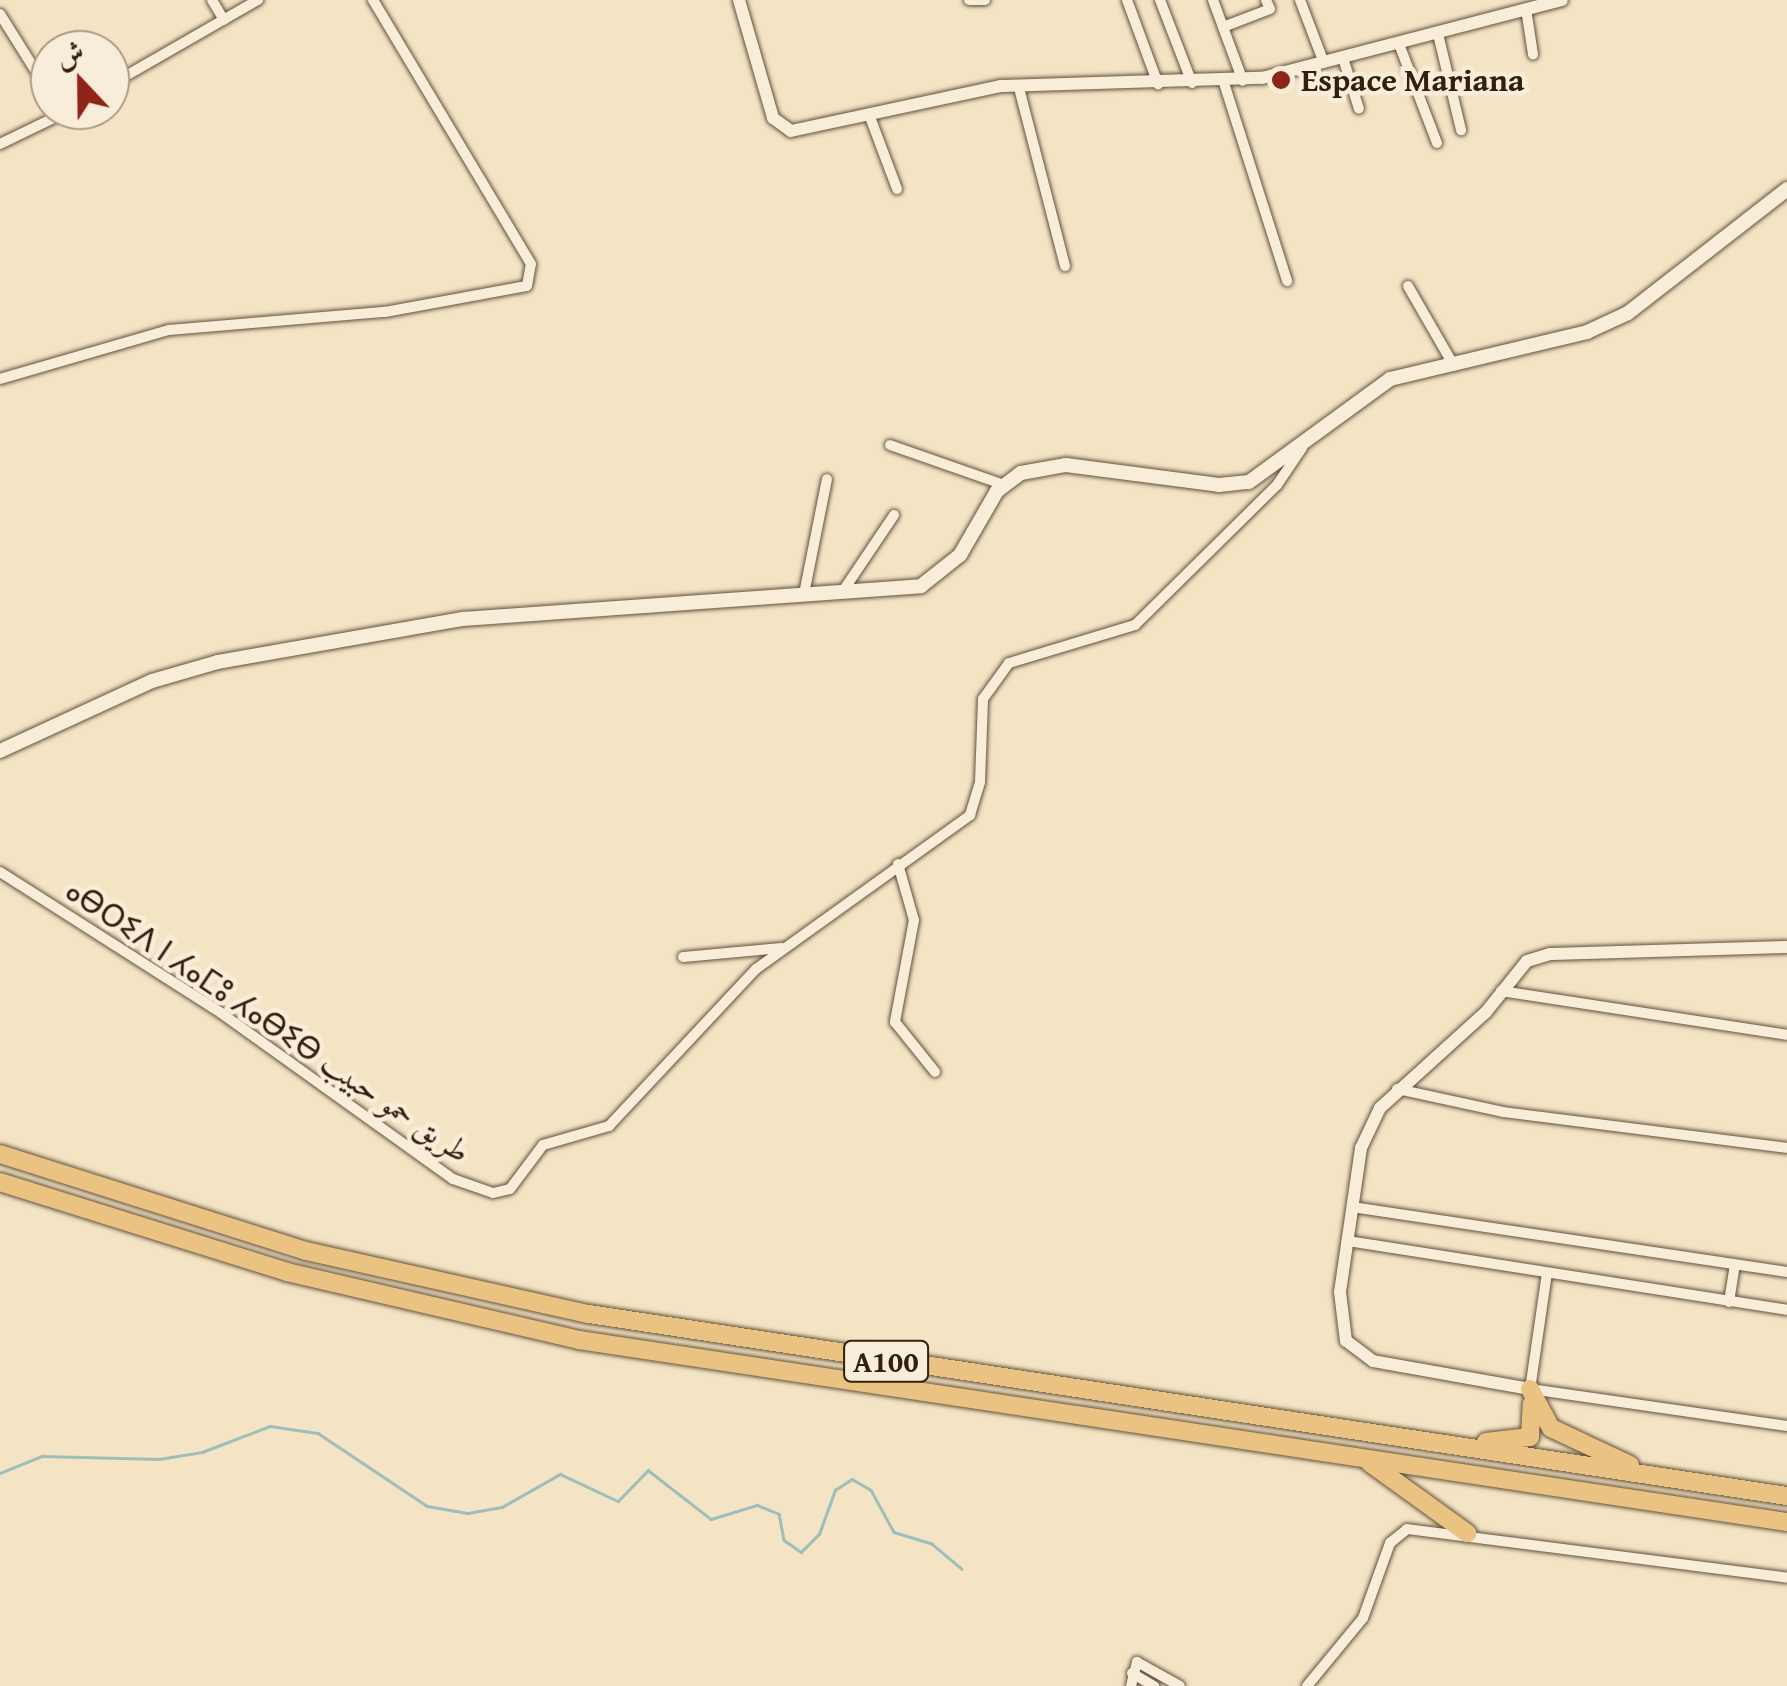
<!DOCTYPE html>
<meta charset="utf-8">
<style>
body{margin:0}
#map{position:relative;width:1787px;height:1686px;overflow:hidden;background:#f4e4c4;font-family:"Gentium Book Plus",Amiri,"Noto Sans Tifinagh",serif}
div>[style]{position:absolute}
.stream>*{height:2.5px;margin:-1.25px;padding:0 1.25px;transform-origin:1.25px;border-radius:1.25px;background:#9dbeba}
.roads{filter:drop-shadow(0 0 2px #62513c) drop-shadow(0 0 2px #62513c)}
.minor>*{height:10px;margin:-5px;padding:0 5px;transform-origin:5px;border-radius:5px;background:#f8edd9}
.tertiary>*{height:12px;margin:-6px;padding:0 6px;transform-origin:6px;border-radius:6px;background:#f8edd9}
.secondary>*{height:14px;margin:-7px;padding:0 7px;transform-origin:7px;border-radius:7px;background:#f8edd9}
.motorway>*{height:18px;margin:-9px;padding:0 9px;transform-origin:9px;border-radius:9px;background:#eac282}
.dots>*{width:28px;height:28px;translate:-50% -50%;box-sizing:border-box;border:5px solid #f8edd9;border-radius:50%}
span{translate:-50% -50%;white-space:nowrap;text-align:center;line-height:1.15;-webkit-text-stroke:9px #f8edd9;paint-order:stroke}
.shield-label span{padding:2px 8px;background:#f8edd9;border:2px solid;border-radius:8px;-webkit-text-stroke-width:0}
.shield-label{font-size:30px;color:#32200e;font-weight:700}
.poi-label{font-size:32px;color:#32200e;font-weight:700}
.left{translate:0 -50%;text-align:left}
.street-label{font-size:32px;color:#32200e}
.north{position:absolute;left:30px;top:30px;width:100px;height:100px;box-sizing:border-box;background:#f8edd9;border:2px solid #a99b88;border-radius:50%;rotate:338deg;font-size:28px;font-weight:700;line-height:40px;text-align:center;color:#32200e}
.north::after{content:'';display:block;margin:auto;width:35px;height:45px;background:#8f2418;clip-path:polygon(50% 0,100% 100%,50% 72%,0 100%)}
</style>
<div id="map">
<div class="stream">
<div style="left:0;top:1473px;width:45px;rotate:-22deg"></div>
<div style="left:42px;top:1456px;width:117px;rotate:1.5deg"></div>
<div style="left:159px;top:1459px;width:44px;rotate:-9.2deg"></div>
<div style="left:202px;top:1452px;width:73px;rotate:-20.9deg"></div>
<div style="left:270px;top:1426px;width:49px;rotate:8.3deg"></div>
<div style="left:318px;top:1433px;width:131px;rotate:33.8deg"></div>
<div style="left:427px;top:1506px;width:42px;rotate:9.7deg"></div>
<div style="left:468px;top:1513px;width:35px;rotate:-10deg"></div>
<div style="left:502px;top:1507px;width:67px;rotate:-29.6deg"></div>
<div style="left:560px;top:1474px;width:64px;rotate:25deg"></div>
<div style="left:618px;top:1501px;width:43px;rotate:-45.9deg"></div>
<div style="left:648px;top:1470px;width:80px;rotate:37.9deg"></div>
<div style="left:711px;top:1519px;width:48px;rotate:-16.9deg"></div>
<div style="left:757px;top:1505px;width:24px;rotate:22deg"></div>
<div style="left:779px;top:1514px;width:26px;rotate:79deg"></div>
<div style="left:784px;top:1540px;width:21px;rotate:35deg"></div>
<div style="left:801px;top:1552px;width:25px;rotate:-45deg"></div>
<div style="left:819px;top:1534px;width:47px;rotate:-70deg"></div>
<div style="left:835px;top:1490px;width:20px;rotate:-33deg"></div>
<div style="left:852px;top:1479px;width:22px;rotate:30deg"></div>
<div style="left:871px;top:1490px;width:48px;rotate:61.3deg"></div>
<div style="left:894px;top:1532px;width:39px;rotate:17deg"></div>
<div style="left:931px;top:1543px;width:40px;rotate:40deg"></div>
</div>
<div class="roads">
<div class="minor">
<div style="left:212px;top:0;width:23px;rotate:59deg"></div>
<div style="left:969px;top:0;width:16px"></div>
<div style="left:1127px;top:0;width:90px;rotate:69.7deg"></div>
<div style="left:1160px;top:0;width:89px;rotate:68.9deg"></div>
<div style="left:1213px;top:0;width:86px;rotate:69.7deg"></div>
<div style="left:1300px;top:0;width:67px;rotate:69.1deg"></div>
<div style="left:1526px;top:9px;width:46px;rotate:81.2deg"></div>
<div style="left:0;top:14px;width:94px;rotate:58deg"></div>
<div style="left:1223px;top:27px;width:50px;rotate:-21deg"></div>
<div style="left:1270px;top:9px;width:10px;rotate:-114deg"></div>
<div style="left:1438px;top:34px;width:99px;rotate:76.5deg"></div>
<div style="left:1399px;top:44px;width:106px;rotate:69deg"></div>
<div style="left:1343px;top:58px;width:53px;rotate:72.6deg"></div>
<div style="left:1224px;top:83px;width:208px;rotate:72.3deg"></div>
<div style="left:110px;top:85px;width:171px;rotate:-29.9deg"></div>
<div style="left:1019px;top:88px;width:184px;rotate:75.5deg"></div>
<div style="left:870px;top:117px;width:77px;rotate:69.4deg"></div>
<div style="left:0;top:144px;width:78px;rotate:-25.9deg"></div>
<div style="left:1408px;top:286px;width:92px;rotate:60.1deg"></div>
<div style="left:0;top:379px;width:176px;rotate:-16.2deg"></div>
<div style="left:169px;top:330px;width:217px;rotate:-4.8deg"></div>
<div style="left:385px;top:312px;width:144px;rotate:-10.4deg"></div>
<div style="left:527px;top:286px;width:22px;rotate:-80deg"></div>
<div style="left:531px;top:264px;width:308px;rotate:-120.9deg"></div>
<div style="left:890px;top:445px;width:121px;rotate:19.3deg"></div>
<div style="left:845px;top:588px;width:88px;rotate:-56.1deg"></div>
<div style="left:805px;top:589px;width:112px;rotate:-78.7deg"></div>
<div style="left:898px;top:864px;width:58px;rotate:74.1deg"></div>
<div style="left:914px;top:920px;width:104px;rotate:100.6deg"></div>
<div style="left:895px;top:1022px;width:64px;rotate:51.3deg"></div>
<div style="left:0;top:872px;width:262px;rotate:32.5deg"></div>
<div style="left:221px;top:1013px;width:285px;rotate:35.6deg"></div>
<div style="left:453px;top:1179px;width:42px;rotate:19.3deg"></div>
<div style="left:493px;top:1193px;width:17px;rotate:-13deg"></div>
<div style="left:510px;top:1189px;width:55px;rotate:-53.1deg"></div>
<div style="left:543px;top:1145px;width:69px;rotate:-16.1deg"></div>
<div style="left:609px;top:1126px;width:215px;rotate:-46.9deg"></div>
<div style="left:756px;top:969px;width:264px;rotate:-35.7deg"></div>
<div style="left:970px;top:815px;width:34px;rotate:-73deg"></div>
<div style="left:980px;top:782px;width:83px;rotate:-87.9deg"></div>
<div style="left:983px;top:699px;width:44px;rotate:-54.2deg"></div>
<div style="left:1009px;top:663px;width:132px;rotate:-16.8deg"></div>
<div style="left:1135px;top:625px;width:199px;rotate:-44.6deg"></div>
<div style="left:1277px;top:485px;width:45px;rotate:-56deg"></div>
<div style="left:683px;top:957px;width:99px;rotate:-5.2deg"></div>
<div style="left:1501px;top:991px;width:289px;rotate:8.7deg"></div>
<div style="left:1397px;top:1089px;width:108px;rotate:12.2deg"></div>
<div style="left:1503px;top:1112px;width:286px;rotate:7.2deg"></div>
<div style="left:1352px;top:1207px;width:440px;rotate:8.5deg"></div>
<div style="left:1348px;top:1241px;width:444px;rotate:8.9deg"></div>
<div style="left:1547px;top:1273px;width:117px;rotate:98.3deg"></div>
<div style="left:1530px;top:1389px;width:260px;rotate:8.2deg"></div>
<div style="left:1729px;top:1302px;width:38px;rotate:-81deg"></div>
<div style="left:1132px;top:1673px;width:26px;rotate:31deg"></div>
<div style="left:1131px;top:1686px;width:25px;rotate:-76deg"></div>
<div style="left:1137px;top:1662px;width:49px;rotate:29.2deg"></div>
<div style="left:1307px;top:1686px;width:88px;rotate:-50.5deg"></div>
<div style="left:1363px;top:1618px;width:80px;rotate:-70.2deg"></div>
<div style="left:1390px;top:1543px;width:22px;rotate:-39deg"></div>
<div style="left:1407px;top:1529px;width:383px;rotate:7.3deg"></div>
</div>
<div class="tertiary">
<div style="left:739px;top:0;width:123px;rotate:73.9deg"></div>
<div style="left:773px;top:118px;width:22px;rotate:36deg"></div>
<div style="left:791px;top:131px;width:215px;rotate:-12.1deg"></div>
<div style="left:1001px;top:86px;width:261px;rotate:-1.8deg"></div>
<div style="left:1262px;top:78px;width:310px;rotate:-14.6deg"></div>
<div style="left:1530px;top:1389px;width:159px;rotate:-169.9deg"></div>
<div style="left:1373px;top:1361px;width:34px;rotate:-143deg"></div>
<div style="left:1346px;top:1341px;width:49px;rotate:-97deg"></div>
<div style="left:1340px;top:1292px;width:146px;rotate:-81.7deg"></div>
<div style="left:1361px;top:1148px;width:44px;rotate:-64.6deg"></div>
<div style="left:1380px;top:1108px;width:143px;rotate:-42.2deg"></div>
<div style="left:1486px;top:1012px;width:65px;rotate:-51.2deg"></div>
<div style="left:1527px;top:961px;width:24px;rotate:-17deg"></div>
<div style="left:1550px;top:954px;width:237px;rotate:-1.7deg"></div>
</div>
<div class="secondary">
<div style="left:0;top:751px;width:167px;rotate:-24.7deg"></div>
<div style="left:152px;top:681px;width:69px;rotate:-16.1deg"></div>
<div style="left:218px;top:662px;width:249px;rotate:-10deg"></div>
<div style="left:463px;top:619px;width:459px;rotate:-4.1deg"></div>
<div style="left:921px;top:586px;width:50px;rotate:-38.5deg"></div>
<div style="left:960px;top:555px;width:74px;rotate:-60deg"></div>
<div style="left:997px;top:491px;width:30px;rotate:-37deg"></div>
<div style="left:1021px;top:473px;width:46px;rotate:-10.1deg"></div>
<div style="left:1066px;top:465px;width:154px;rotate:7.4deg"></div>
<div style="left:1219px;top:485px;width:30px;rotate:-6deg"></div>
<div style="left:1249px;top:482px;width:175px;rotate:-36.1deg"></div>
<div style="left:1390px;top:379px;width:203px;rotate:-13.4deg"></div>
<div style="left:1587px;top:332px;width:45px;rotate:-24.9deg"></div>
<div style="left:1628px;top:313px;width:202px;rotate:-37.9deg"></div>
</div>
<div class="motorway">
<div style="left:0;top:1154px;width:321px;rotate:17.6deg"></div>
<div style="left:306px;top:1251px;width:290px;rotate:12.6deg"></div>
<div style="left:589px;top:1314px;width:1212px;rotate:8.64deg"></div>
<div style="left:0;top:1182px;width:301px;rotate:17.4deg"></div>
<div style="left:287px;top:1272px;width:300px;rotate:13.1deg"></div>
<div style="left:579px;top:1340px;width:1222px;rotate:8.57deg"></div>
<div style="left:1530px;top:1389px;width:44px;rotate:61.7deg"></div>
<div style="left:1551px;top:1428px;width:87px;rotate:25.1deg"></div>
<div style="left:1486px;top:1442px;width:44px;rotate:-6.5deg"></div>
<div style="left:1530px;top:1437px;width:33px;rotate:-87deg"></div>
<div style="left:1370px;top:1463px;width:120px;rotate:35.8deg"></div>
</div>
</div>
<div class="dots">
<div style="left:1281px;top:80px;background:#8f2418"></div>
</div>
<div class="shield-label">
<span style="left:886px;top:1361px">A100</span>
</div>
<div class="poi-label">
<span class="left" style="left:1301px;top:80px">Espace Mariana</span>
</div>
<div class="street-label">
<span style="left:268px;top:1021px;rotate:34deg">ⴰⴱⵔⵉⴷ ⵏ ⵃⴰⵎⵓ ⵃⴰⴱⵉⴱ طريق حمو حبيب</span>
</div>
<div class="north">ش</div>
</div>
